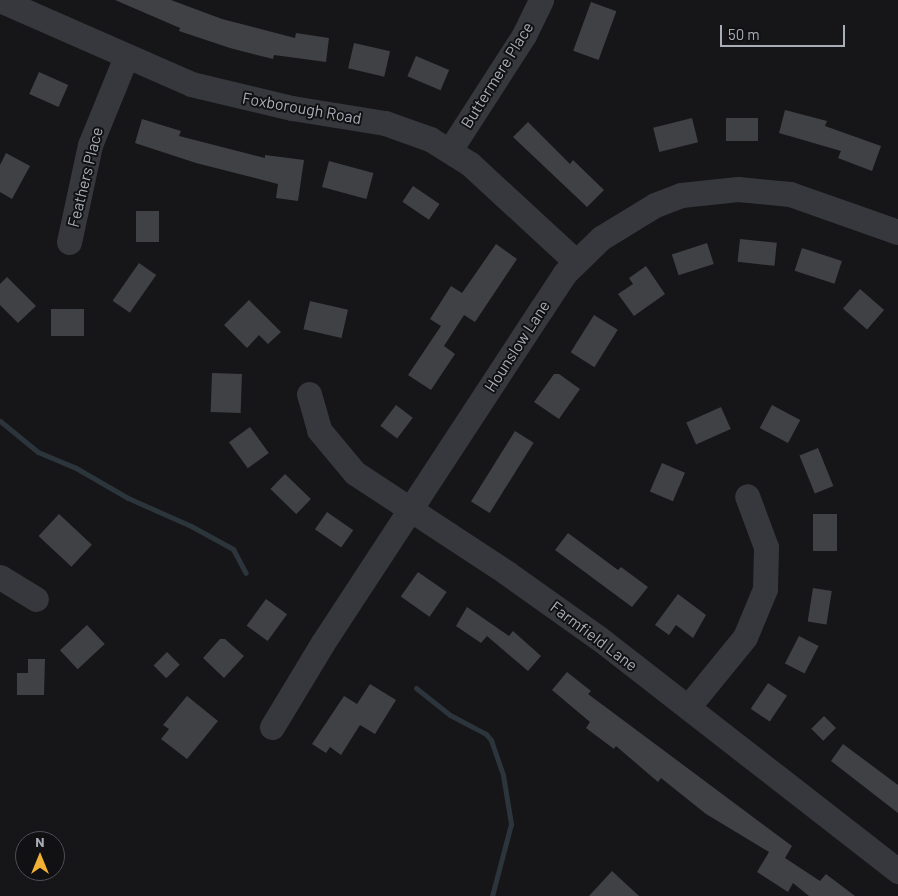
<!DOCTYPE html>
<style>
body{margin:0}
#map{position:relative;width:898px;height:896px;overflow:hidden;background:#161618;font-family:Barlow,sans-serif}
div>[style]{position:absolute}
.stream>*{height:5px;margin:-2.5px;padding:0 2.5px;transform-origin:2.5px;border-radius:2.5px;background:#2c353c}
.building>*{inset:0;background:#404145;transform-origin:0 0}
.minor>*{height:25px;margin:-12.5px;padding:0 12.5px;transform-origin:12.5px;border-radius:12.5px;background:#37383d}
span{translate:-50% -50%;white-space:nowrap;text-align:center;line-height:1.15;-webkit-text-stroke:4px #111113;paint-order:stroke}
.street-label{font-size:16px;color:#a8adb8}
.north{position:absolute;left:15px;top:831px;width:50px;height:50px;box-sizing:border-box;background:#111113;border:1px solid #4d4f55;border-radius:50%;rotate:0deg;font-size:14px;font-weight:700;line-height:20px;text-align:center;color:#a8adb8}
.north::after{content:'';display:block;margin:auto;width:18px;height:22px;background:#f2b134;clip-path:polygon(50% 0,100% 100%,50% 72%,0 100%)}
.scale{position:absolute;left:720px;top:25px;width:125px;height:22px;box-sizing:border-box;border:2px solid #a8adb8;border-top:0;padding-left:6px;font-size:15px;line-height:18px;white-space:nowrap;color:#a8adb8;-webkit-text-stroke:4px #111113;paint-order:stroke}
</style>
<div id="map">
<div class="stream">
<div style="left:0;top:421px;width:49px;rotate:39.2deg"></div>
<div style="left:38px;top:452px;width:41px;rotate:22.8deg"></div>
<div style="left:76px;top:468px;width:60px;rotate:30deg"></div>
<div style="left:128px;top:498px;width:69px;rotate:24deg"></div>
<div style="left:191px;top:526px;width:48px;rotate:28.7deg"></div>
<div style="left:233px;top:549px;width:27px;rotate:62deg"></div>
<div style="left:416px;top:688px;width:43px;rotate:38.5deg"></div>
<div style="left:450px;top:715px;width:41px;rotate:27.8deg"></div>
<div style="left:486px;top:734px;width:8px;rotate:50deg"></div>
<div style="left:491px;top:740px;width:37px;rotate:71deg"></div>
<div style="left:503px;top:775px;width:50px;rotate:80.7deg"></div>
<div style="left:511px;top:824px;width:74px;rotate:104.8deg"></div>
</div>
<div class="building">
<div style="clip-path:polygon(115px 0,171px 0,222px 19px,295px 38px,296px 33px,329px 38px,326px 62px,274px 55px,273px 59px,230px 48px,179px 31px,180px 28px)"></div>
<div style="left:591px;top:2px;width:27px;height:52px;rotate:20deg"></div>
<div style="left:354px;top:43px;width:37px;height:26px;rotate:13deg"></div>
<div style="left:416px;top:56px;width:36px;height:22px;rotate:23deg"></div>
<div style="left:39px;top:72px;width:32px;height:24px;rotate:24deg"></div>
<div style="clip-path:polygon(785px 110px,827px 121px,825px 126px,881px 146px,872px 171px,838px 158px,841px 151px,779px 133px)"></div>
<div style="left:692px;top:118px;width:25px;height:40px;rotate:76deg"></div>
<div style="left:726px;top:118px;width:32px;height:23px"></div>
<div style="clip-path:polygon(142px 119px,181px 131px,179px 136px,265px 158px,265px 155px,304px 160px,298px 201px,276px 198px,278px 184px,196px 163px,135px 143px)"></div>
<div style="clip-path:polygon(528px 122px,570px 164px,573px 160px,604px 190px,587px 207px,513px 137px)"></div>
<div style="clip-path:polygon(6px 153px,30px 166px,12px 199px,0 192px,0 165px)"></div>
<div style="left:329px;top:161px;width:46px;height:27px;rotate:15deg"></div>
<div style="left:413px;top:186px;width:32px;height:19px;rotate:34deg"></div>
<div style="left:136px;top:211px;width:23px;height:31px"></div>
<div style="left:740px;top:239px;width:37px;height:23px;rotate:6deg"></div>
<div style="left:707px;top:243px;width:22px;height:37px;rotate:72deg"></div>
<div style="clip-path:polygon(496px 244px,517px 259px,475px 322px,464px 315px,444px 346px,455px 354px,431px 390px,408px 375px,441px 326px,430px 319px,451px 286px,462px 293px)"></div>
<div style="left:802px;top:248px;width:42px;height:24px;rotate:18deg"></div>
<div style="left:139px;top:263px;width:21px;height:46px;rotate:35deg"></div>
<div style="clip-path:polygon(646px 266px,665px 294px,634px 316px,618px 294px,633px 284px,629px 278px)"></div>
<div style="clip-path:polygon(7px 277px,36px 306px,18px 323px,0 305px,0 284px)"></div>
<div style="left:860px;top:289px;width:32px;height:26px;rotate:41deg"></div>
<div style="clip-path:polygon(249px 300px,281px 332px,268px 344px,259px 335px,247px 348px,224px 325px)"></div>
<div style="left:310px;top:301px;width:39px;height:29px;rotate:13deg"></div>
<div style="left:51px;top:309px;width:33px;height:27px"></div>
<div style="left:594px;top:315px;width:28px;height:44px;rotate:32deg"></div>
<div style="left:212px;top:373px;width:30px;height:39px;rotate:2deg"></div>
<div style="clip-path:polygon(554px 374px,559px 374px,580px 389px,559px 419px,534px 402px)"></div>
<div style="left:396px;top:405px;width:21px;height:26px;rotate:37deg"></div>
<div style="left:772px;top:405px;width:32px;height:26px;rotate:28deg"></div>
<div style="left:721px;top:407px;width:24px;height:38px;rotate:66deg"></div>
<div style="left:250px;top:427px;width:32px;height:26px;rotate:54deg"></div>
<div style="left:515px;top:431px;width:22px;height:83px;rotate:32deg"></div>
<div style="left:818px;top:448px;width:41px;height:20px;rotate:68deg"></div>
<div style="left:662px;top:463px;width:25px;height:31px;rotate:23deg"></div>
<div style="left:285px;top:474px;width:36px;height:21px;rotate:44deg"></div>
<div style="left:327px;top:512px;width:32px;height:21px;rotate:35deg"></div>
<div style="left:59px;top:514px;width:45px;height:30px;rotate:43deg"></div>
<div style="left:813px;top:514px;width:24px;height:37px"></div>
<div style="clip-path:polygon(568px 533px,618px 570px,621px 567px,648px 587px,632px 607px,555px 550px)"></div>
<div style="left:418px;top:572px;width:35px;height:30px;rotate:35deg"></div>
<div style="left:813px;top:588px;width:19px;height:34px;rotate:9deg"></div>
<div style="clip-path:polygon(678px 594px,706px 615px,693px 638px,676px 625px,669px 635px,655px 625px)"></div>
<div style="left:266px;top:599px;width:26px;height:33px;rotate:36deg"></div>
<div style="clip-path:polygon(467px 607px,509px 636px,513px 631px,541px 656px,528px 671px,487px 636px,481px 643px,456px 626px)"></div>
<div style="left:87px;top:625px;width:26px;height:37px;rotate:47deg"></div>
<div style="left:799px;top:636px;width:22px;height:31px;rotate:27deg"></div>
<div style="clip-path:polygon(220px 639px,225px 639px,244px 656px,224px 678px,203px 658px)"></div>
<div style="left:167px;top:652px;width:18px;height:19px;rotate:45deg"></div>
<div style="clip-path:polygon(28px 659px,45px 659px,44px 695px,17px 695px,17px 673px,28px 673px)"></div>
<div style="clip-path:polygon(567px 672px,591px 691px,588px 694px,792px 846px,785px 858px,820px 881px,826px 874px,855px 896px,809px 896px,793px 883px,788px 892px,757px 872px,769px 852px,706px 814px,661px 778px,658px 782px,616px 746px,614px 749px,586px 728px,590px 722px,552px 690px)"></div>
<div style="left:768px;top:683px;width:23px;height:31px;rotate:34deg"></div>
<div style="clip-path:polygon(370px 684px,396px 700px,375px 734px,360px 725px,341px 755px,330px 747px,326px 753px,312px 744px,344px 696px,357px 704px)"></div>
<div style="clip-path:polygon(187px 696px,218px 721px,187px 759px,161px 739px,169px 729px,163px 725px)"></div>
<div style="left:824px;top:716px;width:17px;height:18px;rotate:45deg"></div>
<div style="clip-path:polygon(843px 744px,898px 785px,898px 813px,831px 761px)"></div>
<div style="clip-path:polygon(612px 871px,639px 896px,589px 896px)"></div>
</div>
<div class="minor">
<div style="left:0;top:0;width:209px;rotate:23.7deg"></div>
<div style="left:191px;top:84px;width:104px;rotate:13.4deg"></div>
<div style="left:292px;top:108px;width:94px;rotate:9.2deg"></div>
<div style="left:385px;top:123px;width:48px;rotate:19.6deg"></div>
<div style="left:430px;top:139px;width:47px;rotate:32deg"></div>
<div style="left:470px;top:164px;width:143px;rotate:42.7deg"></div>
<div style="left:450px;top:150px;width:137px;rotate:-57.2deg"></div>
<div style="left:524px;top:35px;width:39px;rotate:-64deg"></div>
<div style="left:69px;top:242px;width:99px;rotate:-77.8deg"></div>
<div style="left:90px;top:145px;width:95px;rotate:-67.8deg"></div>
<div style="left:309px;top:394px;width:37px;rotate:74deg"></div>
<div style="left:319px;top:430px;width:56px;rotate:50.1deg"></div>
<div style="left:355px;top:473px;width:182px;rotate:33.3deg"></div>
<div style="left:507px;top:573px;width:114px;rotate:35.4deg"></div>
<div style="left:600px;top:639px;width:378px;rotate:37.9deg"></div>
<div style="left:0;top:577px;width:42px;rotate:31.4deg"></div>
<div style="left:688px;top:707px;width:90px;rotate:-50.8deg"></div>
<div style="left:745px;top:637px;width:52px;rotate:-67.4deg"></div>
<div style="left:765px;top:589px;width:42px;rotate:-88.6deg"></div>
<div style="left:766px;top:547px;width:54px;rotate:-110.4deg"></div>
<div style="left:272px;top:727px;width:97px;rotate:-58.9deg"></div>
<div style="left:322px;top:644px;width:402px;rotate:-56.8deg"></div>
<div style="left:542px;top:308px;width:42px;rotate:-56.7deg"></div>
<div style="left:565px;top:273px;width:50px;rotate:-44.2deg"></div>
<div style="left:601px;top:238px;width:63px;rotate:-31.4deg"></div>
<div style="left:655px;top:205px;width:28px;rotate:-21deg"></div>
<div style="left:681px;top:195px;width:57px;rotate:-6deg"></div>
<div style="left:738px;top:189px;width:52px;rotate:5.5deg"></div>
<div style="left:790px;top:194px;width:114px;rotate:19.4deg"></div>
</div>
<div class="street-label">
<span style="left:497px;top:75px;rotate:-58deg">Buttermere Place</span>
<span style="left:302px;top:108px;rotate:10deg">Foxborough Road</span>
<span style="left:85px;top:177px;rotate:-76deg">Feathers Place</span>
<span style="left:517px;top:346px;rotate:-57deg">Hounslow Lane</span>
<span style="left:594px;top:636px;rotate:37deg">Farmfield Lane</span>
</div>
<div class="north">N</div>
<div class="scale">50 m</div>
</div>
